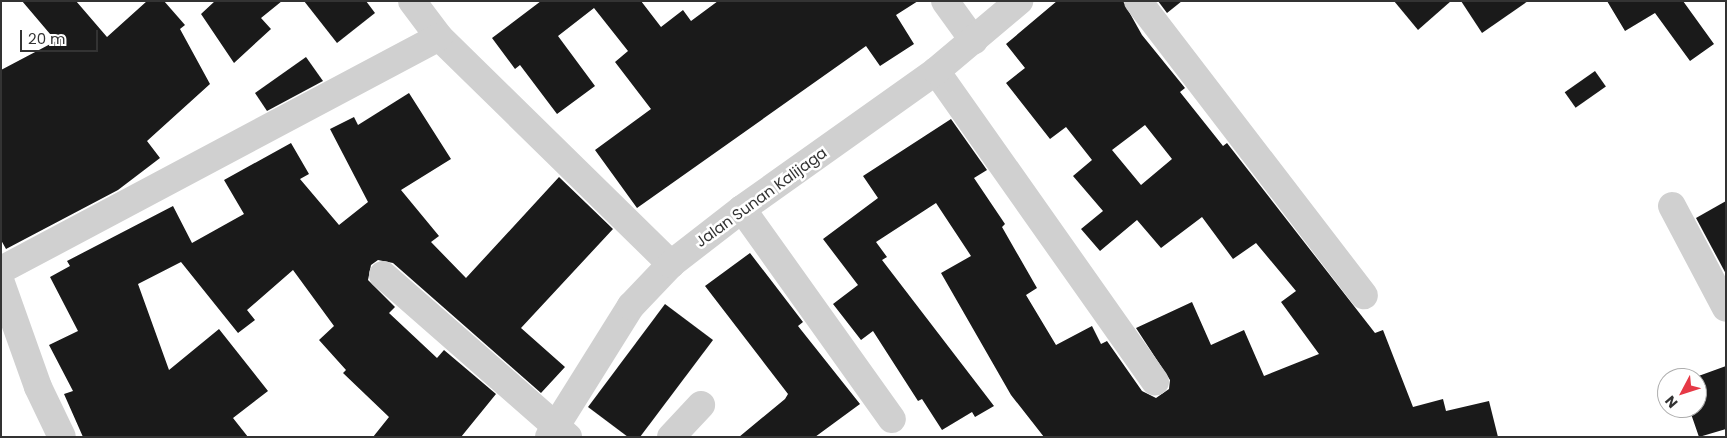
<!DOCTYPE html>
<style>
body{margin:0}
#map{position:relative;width:1727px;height:438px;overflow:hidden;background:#fff;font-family:Poppins,sans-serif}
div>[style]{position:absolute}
.building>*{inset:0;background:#1a1a1a;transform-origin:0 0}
.minor>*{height:28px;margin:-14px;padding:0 14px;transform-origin:14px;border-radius:14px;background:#d0d0d0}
span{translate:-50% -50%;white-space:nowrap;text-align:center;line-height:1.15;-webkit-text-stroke:5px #fff;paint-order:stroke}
.street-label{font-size:15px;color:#333}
.frame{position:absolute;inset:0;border:2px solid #333;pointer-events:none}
.north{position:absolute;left:1657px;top:368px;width:50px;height:50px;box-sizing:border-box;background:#fff;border:1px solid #adadad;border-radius:50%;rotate:230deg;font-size:14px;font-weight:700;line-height:20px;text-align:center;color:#333}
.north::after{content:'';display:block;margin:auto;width:18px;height:22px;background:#e63946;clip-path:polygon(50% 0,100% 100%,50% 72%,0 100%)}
.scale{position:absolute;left:20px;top:30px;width:78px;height:22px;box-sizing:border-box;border:2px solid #333;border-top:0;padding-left:6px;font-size:15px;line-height:18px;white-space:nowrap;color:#333;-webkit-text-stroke:4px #fff;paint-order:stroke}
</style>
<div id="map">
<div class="building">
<div style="clip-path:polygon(22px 1px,76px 1px,107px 37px,147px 1px,164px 1px,185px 25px,180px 29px,210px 84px,147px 141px,160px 158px,118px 190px,6px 249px,1px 240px,1px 70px,56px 41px)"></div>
<div style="clip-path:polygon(215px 1px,282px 1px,261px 18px,271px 29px,234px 63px,201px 14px)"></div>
<div style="clip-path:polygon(304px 1px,366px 1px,375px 13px,337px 43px)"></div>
<div style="clip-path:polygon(541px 1px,641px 1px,661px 27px,683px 10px,691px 21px,718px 1px,918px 1px,896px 15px,914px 44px,880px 66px,866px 46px,637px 208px,595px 150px,651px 109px,615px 62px,628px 51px,594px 8px,558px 36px,595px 86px,557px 114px,520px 65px,515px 69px,492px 38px)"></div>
<div style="clip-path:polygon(evenodd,1057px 1px,1123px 1px,1142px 35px,1185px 88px,1180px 92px,1223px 146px,1227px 143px,1375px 333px,1383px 330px,1413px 407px,1443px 399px,1446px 411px,1489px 401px,1498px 437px,1044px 437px,1011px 395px,941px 273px,971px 256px,936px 203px,876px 242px,887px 257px,882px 260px,994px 406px,975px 417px,972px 412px,942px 430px,922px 399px,918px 401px,873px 331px,861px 340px,833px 304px,858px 285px,823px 239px,878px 198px,863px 176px,951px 119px,987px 170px,974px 178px,1005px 224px,1002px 227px,1037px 288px,1026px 295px,1056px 345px,1092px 326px,1101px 344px,1107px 341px,1142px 391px,1156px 398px,1169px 389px,1170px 380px,1136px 328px,1192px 302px,1211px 345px,1244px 330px,1264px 376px,1319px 354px,1281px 302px,1296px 291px,1256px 243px,1233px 259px,1202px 217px,1161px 248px,1137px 220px,1100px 251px,1081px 229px,1103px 211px,1073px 176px,1092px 160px,1066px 127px,1050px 139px,1006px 83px,1025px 68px,1006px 44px,1057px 1px,1145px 125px,1172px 159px,1141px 185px,1112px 150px,1145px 125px)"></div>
<div style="clip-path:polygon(1158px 1px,1182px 1px,1167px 13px)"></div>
<div style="clip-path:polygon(1394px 1px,1451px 1px,1418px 30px)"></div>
<div style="clip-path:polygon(1461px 1px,1528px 1px,1482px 33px)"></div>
<div style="clip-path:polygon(1607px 1px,1683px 1px,1714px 44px,1690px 61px,1655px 13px,1625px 31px)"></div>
<div style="clip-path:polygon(306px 57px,323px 81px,267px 111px,255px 93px)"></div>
<div style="left:1595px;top:71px;width:19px;height:37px;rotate:55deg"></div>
<div style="clip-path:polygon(409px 93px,451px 159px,401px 190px,439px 236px,431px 242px,466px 278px,559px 177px,613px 229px,521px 328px,565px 367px,541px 393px,393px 263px,378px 260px,371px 265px,368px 280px,395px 307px,389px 313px,437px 358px,444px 350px,496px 394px,461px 437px,373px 437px,389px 417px,343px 373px,346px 370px,319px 340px,334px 326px,293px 270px,247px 310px,255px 320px,238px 333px,181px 262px,138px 284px,169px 370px,219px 329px,268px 391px,233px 418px,248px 437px,83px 437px,64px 394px,73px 391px,49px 345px,78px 331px,50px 277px,70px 266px,67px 261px,173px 206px,192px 243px,244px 214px,224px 180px,291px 143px,309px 174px,300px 179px,339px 225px,368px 202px,330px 129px,354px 117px,358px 125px)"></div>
<div style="clip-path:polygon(1726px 201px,1726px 274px,1696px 218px)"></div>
<div style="clip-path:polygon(750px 253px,803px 322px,798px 326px,860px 404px,815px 437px,739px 437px,785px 399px,788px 394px,705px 286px)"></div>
<div style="clip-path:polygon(665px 304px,713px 340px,640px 437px,628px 437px,588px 407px)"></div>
<div style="clip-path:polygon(1726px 366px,1726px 429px,1699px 437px,1689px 408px,1697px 408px,1697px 378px,1693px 378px)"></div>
</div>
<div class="minor">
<div style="left:412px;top:1px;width:45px;rotate:53.1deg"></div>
<div style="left:439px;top:37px;width:325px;rotate:44.4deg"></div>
<div style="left:945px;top:1px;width:49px;rotate:54.1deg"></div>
<div style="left:1138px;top:1px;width:371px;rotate:52.5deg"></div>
<div style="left:936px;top:71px;width:380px;rotate:54.8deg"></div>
<div style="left:1672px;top:206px;width:115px;rotate:62.1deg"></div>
<div style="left:742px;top:209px;width:258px;rotate:54.5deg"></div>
<div style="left:1px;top:270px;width:496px;rotate:-28deg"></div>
<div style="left:383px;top:275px;width:246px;rotate:41.2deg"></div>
<div style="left:1px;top:283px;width:110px;rotate:70.4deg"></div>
<div style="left:38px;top:387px;width:55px;rotate:64.4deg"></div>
<div style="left:549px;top:437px;width:155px;rotate:-58deg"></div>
<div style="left:631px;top:306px;width:58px;rotate:-46.4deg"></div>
<div style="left:671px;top:264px;width:90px;rotate:-37.8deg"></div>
<div style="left:742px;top:209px;width:238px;rotate:-35.4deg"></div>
<div style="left:936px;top:71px;width:109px;rotate:-40.1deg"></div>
<div style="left:671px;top:437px;width:44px;rotate:-46.8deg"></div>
</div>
<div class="street-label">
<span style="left:761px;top:197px;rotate:-36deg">Jalan Sunan Kalijaga</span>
</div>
<div class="frame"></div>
<div class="north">N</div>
<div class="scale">20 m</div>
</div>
